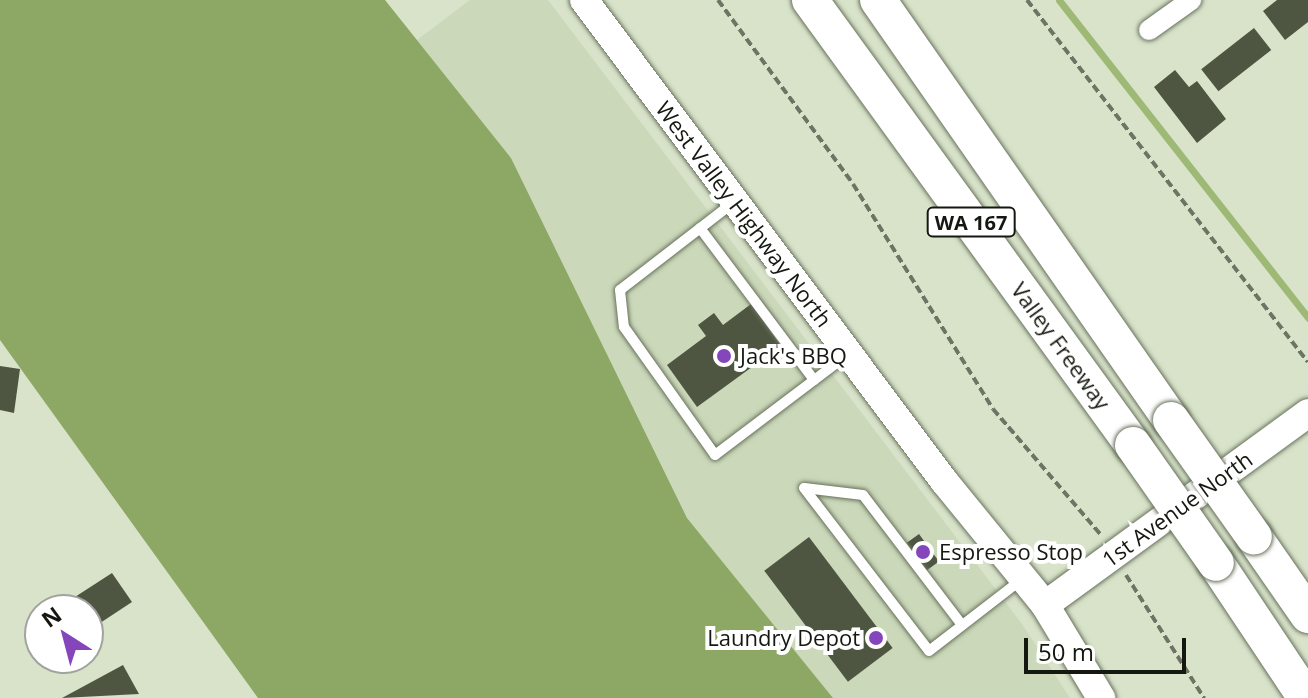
<!DOCTYPE html>
<style>
body{margin:0}
#map{position:relative;width:1308px;height:698px;overflow:hidden;background:#d8e3ca;font-family:"Open Sans",sans-serif}
div>[style]{position:absolute}
.built>*{inset:0;background:#cbd8ba}
.forest>*{inset:0;background:#8da765}
.stream>*{height:7px;margin:-3.5px;padding:0 3.5px;transform-origin:3.5px;border-radius:3.5px;background:#9eb976}
.building>*{inset:0;background:#4e5642;transform-origin:0 0}
.path>*{height:4px;margin-top:-2px;transform-origin:0;background:repeating-linear-gradient(90deg,#6d7464 0 8px,transparent 0 12px)}
.roads{filter:drop-shadow(0 0 2px #69725c) drop-shadow(0 0 2px #69725c)}
.lane>*{height:10px;margin:-5px;padding:0 5px;transform-origin:5px;border-radius:5px;background:#fff}
.street>*{height:20px;margin:-10px;padding:0 10px;transform-origin:10px;border-radius:10px;background:#fff}
.secondary>*{height:28px;margin:-14px;padding:0 14px;transform-origin:14px;border-radius:14px;background:#fff}
.highway>*{height:36px;margin:-18px;padding:0 18px;transform-origin:18px;border-radius:18px;background:#fff}
.bridges{filter:drop-shadow(0 0 2px #69725c) drop-shadow(0 0 2px #69725c)}
.highway-bridge>*{height:36px;margin:-18px;padding:0 18px;transform-origin:18px;border-radius:18px;background:#fff}
.dots>*{width:22px;height:22px;translate:-50% -50%;box-sizing:border-box;border:4px solid #fff;border-radius:50%}
span{translate:-50% -50%;white-space:nowrap;text-align:center;line-height:1.15;-webkit-text-stroke:8px #fff;paint-order:stroke}
.shield-label span{padding:2px 6px;background:#fff;border:2px solid;border-radius:6px;-webkit-text-stroke-width:0}
.shield-label{font-size:20px;color:#151810;font-weight:700}
.street-label{font-size:22px;color:#151810}
.poi-label{font-size:22px;color:#151810}
.left{translate:0 -50%;text-align:left}
.right{translate:-100% -50%;text-align:right}
.north{position:absolute;left:24px;top:594px;width:80px;height:80px;box-sizing:border-box;background:#fff;border:2px solid #a1a39f;border-radius:50%;rotate:324deg;font-size:22px;font-weight:700;line-height:32px;text-align:center;color:#151810}
.north::after{content:'';display:block;margin:auto;width:28px;height:36px;background:#8646bb;clip-path:polygon(50% 0,100% 100%,50% 72%,0 100%)}
.scale{position:absolute;left:1024px;top:638px;width:162px;height:36px;box-sizing:border-box;border:4px solid #151810;border-top:0;padding-left:10px;font-size:24px;line-height:28px;white-space:nowrap;color:#151810;-webkit-text-stroke:6px #fff;paint-order:stroke}
</style>
<div id="map">
<div class="built">
<div style="clip-path:polygon(470px 0,548px 0,1022px 624px,1070px 698px,833px 698px,687px 518px,511px 158px,417px 40px)"></div>
</div>
<div class="forest">
<div style="clip-path:polygon(0 0,385px 0,511px 158px,687px 518px,833px 698px,258px 698px,0 340px)"></div>
</div>
<div class="stream">
<div style="left:1059px;top:0;width:404px;rotate:51.9deg"></div>
</div>
<div class="building">
<div style="clip-path:polygon(1277px 0,1308px 0,1308px 22px,1285px 40px,1263px 11px)"></div>
<div style="left:1254px;top:28px;width:28px;height:67px;rotate:52deg"></div>
<div style="clip-path:polygon(1175px 70px,1189px 87px,1197px 81px,1226px 119px,1197px 143px,1154px 87px)"></div>
<div style="clip-path:polygon(751px 304px,781px 346px,697px 407px,667px 365px,706px 336px,698px 325px,714px 313px,723px 325px)"></div>
<div style="clip-path:polygon(0 366px,20px 369px,14px 413px,0 410px)"></div>
<div style="left:919px;top:534px;width:34px;height:15px;rotate:54deg"></div>
<div style="left:809px;top:537px;width:139px;height:56px;rotate:53deg"></div>
<div style="clip-path:polygon(112px 573px,132px 602px,88px 631px,88px 610px,40px 610px,40px 616px,35px 610px,55px 597px,61px 606px)"></div>
<div style="clip-path:polygon(123px 665px,139px 694px,62px 698px)"></div>
</div>
<div class="path">
<div style="left:718px;top:0;width:228px;rotate:53.7deg"></div>
<div style="left:853px;top:184px;width:265px;rotate:58.1deg"></div>
<div style="left:993px;top:409px;width:165px;rotate:49.4deg"></div>
<div style="left:1027px;top:0;width:458px;rotate:52.2deg"></div>
<div style="left:1126px;top:575px;width:146px;rotate:57.6deg"></div>
</div>
<div class="roads">
<div class="lane">
<div style="left:734px;top:202px;width:144px;rotate:142.3deg"></div>
<div style="left:620px;top:290px;width:37px;rotate:84deg"></div>
<div style="left:624px;top:327px;width:157px;rotate:54.6deg"></div>
<div style="left:715px;top:455px;width:166px;rotate:-37.1deg"></div>
<div style="left:700px;top:228px;width:190px;rotate:53.1deg"></div>
<div style="left:962px;top:625px;width:163px;rotate:-127.3deg"></div>
<div style="left:863px;top:495px;width:59px;rotate:-173.2deg"></div>
<div style="left:804px;top:488px;width:205px;rotate:52.5deg"></div>
<div style="left:929px;top:651px;width:118px;rotate:-37.7deg"></div>
</div>
<div class="street">
<div style="left:1149px;top:30px;width:52px;rotate:-35.5deg"></div>
</div>
<div class="secondary">
<div style="left:584px;top:0;width:601px;rotate:53.19deg"></div>
<div style="left:944px;top:481px;width:160px;rotate:50.8deg"></div>
<div style="left:1045px;top:605px;width:109px;rotate:58.9deg"></div>
<div style="left:1045px;top:605px;width:326px;rotate:-36.1deg"></div>
</div>
<div class="highway">
<div style="left:810px;top:0;width:550px;rotate:54.03deg"></div>
<div style="left:878px;top:0;width:512px;rotate:55.1deg"></div>
<div style="left:1254px;top:537px;width:95px;rotate:55.3deg"></div>
<div style="left:1216px;top:563px;width:162px;rotate:56.3deg"></div>
</div>
</div>
<div class="bridges">
<div class="highway-bridge">
<div style="left:1171px;top:420px;width:143px;rotate:54.6deg"></div>
<div style="left:1133px;top:445px;width:144px;rotate:54.9deg"></div>
</div>
</div>
<div class="dots">
<div style="left:724px;top:356px;background:#8646bb"></div>
<div style="left:923px;top:552px;background:#8646bb"></div>
<div style="left:876px;top:638px;background:#8646bb"></div>
</div>
<div class="shield-label">
<span style="left:971px;top:222px">WA 167</span>
</div>
<div class="street-label">
<span style="left:744px;top:214px;rotate:53deg">West Valley Highway North</span>
<span style="left:1061px;top:346px;rotate:54deg">Valley Freeway</span>
<span style="left:1177px;top:509px;rotate:-36deg">1st Avenue North</span>
</div>
<div class="poi-label">
<span class="left" style="left:740px;top:356px">Jack's BBQ</span>
<span class="left" style="left:939px;top:552px">Espresso Stop</span>
<span class="right" style="left:860px;top:638px">Laundry Depot</span>
</div>
<div class="north">N</div>
<div class="scale">50 m</div>
</div>
